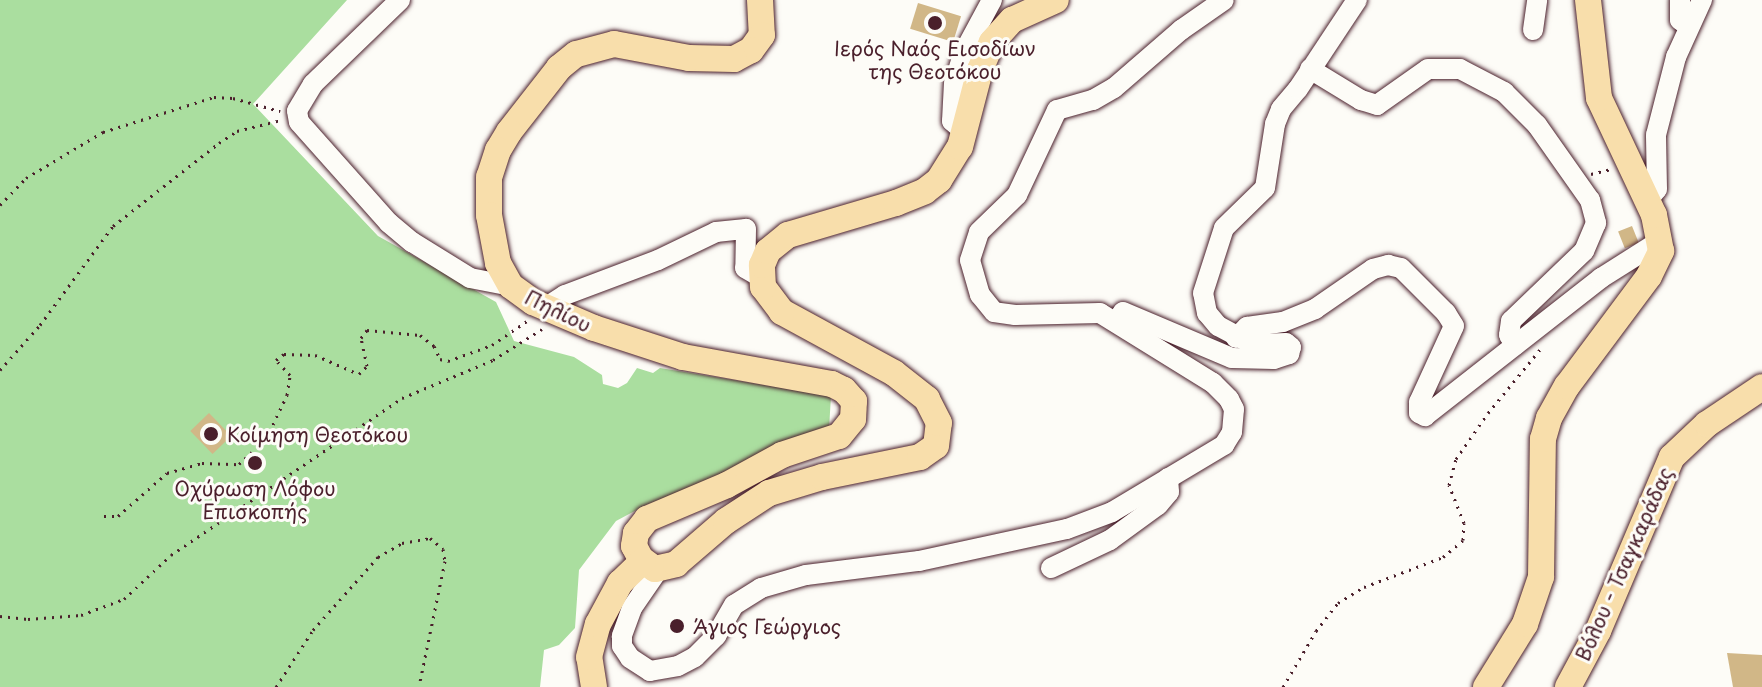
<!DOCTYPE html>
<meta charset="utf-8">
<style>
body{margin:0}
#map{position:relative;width:1762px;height:687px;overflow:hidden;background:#fdfcf7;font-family:"Playpen Sans",sans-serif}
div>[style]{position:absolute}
.green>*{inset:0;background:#aade9f}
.building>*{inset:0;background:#d1b787;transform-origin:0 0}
.path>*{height:3px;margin-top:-1.5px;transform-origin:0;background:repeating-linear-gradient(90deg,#4a1f2b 0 2px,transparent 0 8px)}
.roads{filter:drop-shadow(0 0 2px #4a1f2b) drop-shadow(0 0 2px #4a1f2b)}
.minor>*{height:20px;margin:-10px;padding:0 10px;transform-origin:10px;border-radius:10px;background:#fdfcf7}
.major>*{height:26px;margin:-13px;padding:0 13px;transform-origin:13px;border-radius:13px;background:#f8deab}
.dots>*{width:22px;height:22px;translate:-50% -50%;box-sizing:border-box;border:4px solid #fdfcf7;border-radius:50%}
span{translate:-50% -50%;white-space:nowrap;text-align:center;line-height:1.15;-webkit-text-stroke:6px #fdfcf7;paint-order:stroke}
.poi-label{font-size:20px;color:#4a1f2b}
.left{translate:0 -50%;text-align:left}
.street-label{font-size:20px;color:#4a1f2b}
</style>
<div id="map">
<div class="green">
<div style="clip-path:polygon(0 0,347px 0,253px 104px,378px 236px,496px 302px,514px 341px,574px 357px,602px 375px,603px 384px,618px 388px,627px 383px,637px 368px,653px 373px,660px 368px,831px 396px,829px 429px,730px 474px,646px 505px,616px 521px,579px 570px,575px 628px,559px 645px,544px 650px,540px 687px,0 687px)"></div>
</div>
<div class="building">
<div style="left:918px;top:3px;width:45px;height:27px;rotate:17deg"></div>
<div style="left:1632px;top:226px;width:18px;height:15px;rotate:68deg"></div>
<div style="left:209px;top:413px;width:32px;height:26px;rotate:46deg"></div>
<div style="clip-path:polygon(1727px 653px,1762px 655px,1762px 687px,1733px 687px)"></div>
</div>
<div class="path">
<div style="left:1591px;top:174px;width:21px;rotate:-14deg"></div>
<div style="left:0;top:205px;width:37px;rotate:-46deg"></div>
<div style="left:26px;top:178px;width:90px;rotate:-30.9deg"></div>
<div style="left:103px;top:132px;width:116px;rotate:-17.5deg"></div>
<div style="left:214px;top:97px;width:19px;rotate:3deg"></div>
<div style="left:233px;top:98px;width:49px;rotate:15.5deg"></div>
<div style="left:0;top:370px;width:60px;rotate:-48.4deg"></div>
<div style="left:40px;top:325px;width:123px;rotate:-53.6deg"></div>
<div style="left:113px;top:226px;width:135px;rotate:-38.1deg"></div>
<div style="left:219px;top:143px;width:22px;rotate:-34deg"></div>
<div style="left:237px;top:131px;width:45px;rotate:-14deg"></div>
<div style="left:104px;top:516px;width:14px"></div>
<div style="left:118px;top:516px;width:65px;rotate:-41.3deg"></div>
<div style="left:167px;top:473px;width:36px;rotate:-16deg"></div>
<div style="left:202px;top:463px;width:37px;rotate:2deg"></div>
<div style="left:239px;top:464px;width:37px;rotate:-43deg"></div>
<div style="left:266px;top:439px;width:49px;rotate:-64.5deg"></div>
<div style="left:287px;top:395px;width:20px;rotate:-81deg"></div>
<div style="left:290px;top:375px;width:21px;rotate:-133deg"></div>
<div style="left:276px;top:360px;width:10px;rotate:-37deg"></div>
<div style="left:284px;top:354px;width:31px;rotate:2deg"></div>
<div style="left:315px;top:355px;width:48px;rotate:23.4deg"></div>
<div style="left:359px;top:374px;width:11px;rotate:-45deg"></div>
<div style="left:367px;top:366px;width:29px;rotate:-102deg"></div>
<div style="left:361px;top:338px;width:10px;rotate:-53deg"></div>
<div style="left:367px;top:330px;width:53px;rotate:5.4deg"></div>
<div style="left:420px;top:335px;width:18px;rotate:38deg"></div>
<div style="left:434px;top:346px;width:14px;rotate:65deg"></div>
<div style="left:440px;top:359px;width:8px;rotate:14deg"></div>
<div style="left:448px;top:361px;width:47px;rotate:-20deg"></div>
<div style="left:492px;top:345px;width:42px;rotate:-34.4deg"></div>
<div style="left:0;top:616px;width:28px;rotate:6deg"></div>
<div style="left:28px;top:619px;width:53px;rotate:-4.3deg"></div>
<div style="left:81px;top:615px;width:46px;rotate:-20.4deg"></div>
<div style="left:124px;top:599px;width:64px;rotate:-43.1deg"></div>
<div style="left:171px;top:555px;width:279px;rotate:-34.2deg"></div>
<div style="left:402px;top:398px;width:99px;rotate:-22.7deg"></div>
<div style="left:493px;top:360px;width:58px;rotate:-32.3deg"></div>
<div style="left:276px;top:687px;width:68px;rotate:-57deg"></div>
<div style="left:313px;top:630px;width:98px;rotate:-48.3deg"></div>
<div style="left:378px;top:557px;width:28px;rotate:-30deg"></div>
<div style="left:402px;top:543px;width:28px;rotate:-10deg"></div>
<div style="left:430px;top:538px;width:17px;rotate:40deg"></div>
<div style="left:443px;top:549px;width:12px;rotate:81deg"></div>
<div style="left:445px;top:561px;width:129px;rotate:101.7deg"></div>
<div style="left:1283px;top:687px;width:65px;rotate:-59.5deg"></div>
<div style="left:1316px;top:631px;width:36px;rotate:-52deg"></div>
<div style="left:1338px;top:603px;width:31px;rotate:-32deg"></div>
<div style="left:1364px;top:587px;width:85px;rotate:-20.8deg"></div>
<div style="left:1443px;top:557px;width:26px;rotate:-40deg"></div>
<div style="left:1463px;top:540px;width:17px;rotate:-87deg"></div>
<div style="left:1464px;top:523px;width:41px;rotate:-111.5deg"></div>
<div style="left:1449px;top:485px;width:27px;rotate:-75deg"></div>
<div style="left:1456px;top:459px;width:56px;rotate:-55.2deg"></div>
<div style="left:1488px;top:413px;width:85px;rotate:-50.7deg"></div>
</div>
<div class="roads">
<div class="minor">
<div style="left:400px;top:0;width:121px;rotate:136deg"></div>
<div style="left:313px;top:84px;width:31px;rotate:121deg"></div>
<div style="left:297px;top:111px;width:11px;rotate:80deg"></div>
<div style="left:299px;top:122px;width:135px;rotate:48.3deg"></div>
<div style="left:389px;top:223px;width:30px;rotate:40deg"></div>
<div style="left:412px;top:242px;width:68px;rotate:31.8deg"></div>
<div style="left:470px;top:278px;width:42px;rotate:11deg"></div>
<div style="left:1680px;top:0;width:20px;rotate:90deg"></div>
<div style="left:1680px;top:20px;width:9px;rotate:36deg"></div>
<div style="left:1533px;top:30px;width:30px;rotate:-82deg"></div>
<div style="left:1310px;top:69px;width:60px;rotate:31.3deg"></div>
<div style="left:1361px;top:100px;width:17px;rotate:17deg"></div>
<div style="left:1377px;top:105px;width:62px;rotate:-35.2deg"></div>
<div style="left:1428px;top:69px;width:32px"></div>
<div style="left:1460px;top:69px;width:50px;rotate:27.6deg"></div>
<div style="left:1504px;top:92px;width:47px;rotate:45deg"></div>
<div style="left:1537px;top:125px;width:92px;rotate:54.8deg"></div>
<div style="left:1590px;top:200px;width:24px;rotate:75deg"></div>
<div style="left:1596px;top:223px;width:30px;rotate:113deg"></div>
<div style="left:1584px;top:251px;width:101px;rotate:136.2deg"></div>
<div style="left:1511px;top:321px;width:14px;rotate:98deg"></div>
<div style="left:1509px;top:335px;width:12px;rotate:59deg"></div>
<div style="left:965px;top:132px;width:17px;rotate:-140deg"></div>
<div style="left:952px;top:121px;width:37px;rotate:-87deg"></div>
<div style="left:954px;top:84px;width:34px;rotate:-73deg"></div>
<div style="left:964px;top:52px;width:59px;rotate:-61.7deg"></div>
<div style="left:1648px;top:200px;width:14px;rotate:-51deg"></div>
<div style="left:1657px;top:189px;width:54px;rotate:-91.1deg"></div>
<div style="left:1656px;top:135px;width:81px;rotate:-75.6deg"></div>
<div style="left:1676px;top:57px;width:63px;rotate:-65.5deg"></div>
<div style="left:545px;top:308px;width:24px;rotate:-33deg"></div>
<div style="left:565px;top:295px;width:99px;rotate:-20.6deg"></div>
<div style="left:658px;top:260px;width:64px;rotate:-25.8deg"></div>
<div style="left:716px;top:232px;width:30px;rotate:-6deg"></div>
<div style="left:746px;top:229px;width:39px;rotate:91deg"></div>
<div style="left:745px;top:268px;width:20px;rotate:30deg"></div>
<div style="left:1116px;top:322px;width:12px;rotate:-55deg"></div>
<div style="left:1123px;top:312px;width:118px;rotate:22.9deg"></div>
<div style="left:1232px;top:358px;width:42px;rotate:1.4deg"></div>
<div style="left:1274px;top:359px;width:16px;rotate:-18deg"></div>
<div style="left:1289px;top:354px;width:7px;rotate:-74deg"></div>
<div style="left:1291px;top:347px;width:6px;rotate:-141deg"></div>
<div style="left:1286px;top:343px;width:34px;rotate:178deg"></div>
<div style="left:1252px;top:344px;width:38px;rotate:-152deg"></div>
<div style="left:1218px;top:326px;width:17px;rotate:-130deg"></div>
<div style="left:1207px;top:313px;width:20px;rotate:-101deg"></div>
<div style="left:1203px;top:293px;width:68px;rotate:-72.1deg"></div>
<div style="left:1224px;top:228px;width:57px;rotate:-44.3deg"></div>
<div style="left:1265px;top:188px;width:65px;rotate:-81.1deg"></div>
<div style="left:1275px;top:124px;width:16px;rotate:-68deg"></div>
<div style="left:1281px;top:109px;width:26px;rotate:-50deg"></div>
<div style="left:1298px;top:89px;width:107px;rotate:-56.5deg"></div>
<div style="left:1236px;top:338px;width:16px;rotate:-45deg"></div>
<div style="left:1247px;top:327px;width:36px;rotate:-8deg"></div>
<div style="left:1283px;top:322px;width:35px;rotate:-22deg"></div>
<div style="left:1315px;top:309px;width:70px;rotate:-34.6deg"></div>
<div style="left:1373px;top:269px;width:16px;rotate:-15deg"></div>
<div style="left:1388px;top:265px;width:13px;rotate:13deg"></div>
<div style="left:1401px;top:268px;width:64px;rotate:45deg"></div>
<div style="left:1446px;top:313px;width:15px;rotate:58deg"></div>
<div style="left:1454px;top:326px;width:84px;rotate:114.7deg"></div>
<div style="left:1419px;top:402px;width:11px;rotate:90deg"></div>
<div style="left:1419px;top:413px;width:7px;rotate:27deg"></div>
<div style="left:1425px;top:416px;width:224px;rotate:-38.1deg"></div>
<div style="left:1601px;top:278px;width:71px;rotate:-32.3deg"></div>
<div style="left:1051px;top:568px;width:65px;rotate:-25.4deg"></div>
<div style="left:1110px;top:540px;width:59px;rotate:-36.1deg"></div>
<div style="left:1158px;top:505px;width:17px;rotate:-50deg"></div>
<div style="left:1169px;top:492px;width:14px;rotate:-94deg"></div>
<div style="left:658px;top:570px;width:46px;rotate:124.4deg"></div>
<div style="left:632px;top:608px;width:30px;rotate:110deg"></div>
<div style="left:622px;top:636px;width:10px;rotate:90deg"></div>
<div style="left:622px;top:646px;width:14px;rotate:56deg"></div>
<div style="left:630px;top:658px;width:24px;rotate:33deg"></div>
<div style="left:650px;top:671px;width:28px;rotate:-10deg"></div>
<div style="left:678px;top:666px;width:19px;rotate:-28deg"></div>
<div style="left:695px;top:657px;width:30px;rotate:-45deg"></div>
<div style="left:716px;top:636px;width:36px;rotate:-60deg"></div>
<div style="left:734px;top:605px;width:32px;rotate:-32deg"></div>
<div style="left:761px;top:588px;width:47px;rotate:-16.1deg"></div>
<div style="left:806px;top:575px;width:114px;rotate:-7.1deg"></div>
<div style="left:919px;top:561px;width:151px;rotate:-12.2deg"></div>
<div style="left:1067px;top:529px;width:48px;rotate:-20.7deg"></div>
<div style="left:1112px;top:512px;width:131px;rotate:-30.9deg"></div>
<div style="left:1224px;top:445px;width:15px;rotate:-58deg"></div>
<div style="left:1232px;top:432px;width:23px;rotate:-85deg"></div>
<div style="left:1234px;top:409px;width:11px;rotate:-117deg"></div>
<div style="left:1229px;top:399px;width:23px;rotate:-135deg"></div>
<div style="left:1213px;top:383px;width:133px;rotate:-148.2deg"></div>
<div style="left:1100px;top:313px;width:85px;rotate:178.7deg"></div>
<div style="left:1015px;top:315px;width:21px;rotate:-172deg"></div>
<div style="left:994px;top:312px;width:22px;rotate:-129deg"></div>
<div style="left:980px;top:295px;width:36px;rotate:-106deg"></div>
<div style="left:970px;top:260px;width:29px;rotate:-72deg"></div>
<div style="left:979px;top:232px;width:53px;rotate:-44.2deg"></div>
<div style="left:1017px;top:195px;width:94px;rotate:-64.8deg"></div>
<div style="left:1057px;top:110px;width:37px;rotate:-16deg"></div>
<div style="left:1093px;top:100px;width:24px;rotate:-30deg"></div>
<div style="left:1114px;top:88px;width:89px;rotate:-40.9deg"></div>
<div style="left:1181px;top:30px;width:52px;rotate:-34.9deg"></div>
</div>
<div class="major">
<div style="left:760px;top:0;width:35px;rotate:87deg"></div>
<div style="left:762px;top:35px;width:19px;rotate:126deg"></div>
<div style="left:751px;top:50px;width:19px;rotate:152deg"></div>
<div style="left:734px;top:59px;width:45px;rotate:-178.7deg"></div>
<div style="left:689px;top:58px;width:76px;rotate:-169.4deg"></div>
<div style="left:614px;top:44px;width:39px;rotate:165deg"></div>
<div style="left:576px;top:54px;width:22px;rotate:141deg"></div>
<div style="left:559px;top:68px;width:81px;rotate:128deg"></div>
<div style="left:509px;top:132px;width:21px;rotate:121deg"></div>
<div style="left:498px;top:150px;width:28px;rotate:108deg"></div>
<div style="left:489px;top:177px;width:38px;rotate:90deg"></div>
<div style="left:489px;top:215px;width:49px;rotate:79.4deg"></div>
<div style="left:498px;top:263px;width:26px;rotate:61deg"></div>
<div style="left:511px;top:286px;width:27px;rotate:36deg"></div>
<div style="left:533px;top:302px;width:66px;rotate:23.1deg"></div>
<div style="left:594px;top:328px;width:94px;rotate:18deg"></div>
<div style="left:683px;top:357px;width:151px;rotate:10.3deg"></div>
<div style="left:832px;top:384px;width:13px;rotate:27deg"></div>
<div style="left:844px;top:390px;width:15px;rotate:48deg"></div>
<div style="left:854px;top:401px;width:18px;rotate:93deg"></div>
<div style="left:853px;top:419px;width:22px;rotate:129deg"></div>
<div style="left:839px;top:436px;width:60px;rotate:161.6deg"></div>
<div style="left:782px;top:455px;width:63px;rotate:151.4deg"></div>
<div style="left:727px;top:485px;width:87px;rotate:157deg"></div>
<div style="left:647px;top:519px;width:18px;rotate:128deg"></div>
<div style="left:636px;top:533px;width:13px;rotate:99deg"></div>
<div style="left:634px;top:546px;width:15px;rotate:62deg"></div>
<div style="left:641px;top:559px;width:17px;rotate:36deg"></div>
<div style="left:655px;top:569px;width:22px;rotate:-13deg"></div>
<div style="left:676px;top:564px;width:66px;rotate:-40.7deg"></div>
<div style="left:726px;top:521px;width:51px;rotate:-33.1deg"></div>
<div style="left:769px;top:493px;width:55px;rotate:-16.8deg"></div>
<div style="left:822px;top:477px;width:100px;rotate:-11.5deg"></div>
<div style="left:920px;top:457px;width:19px;rotate:-35deg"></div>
<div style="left:936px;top:446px;width:23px;rotate:-83deg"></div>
<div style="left:939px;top:423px;width:27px;rotate:-117deg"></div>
<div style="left:927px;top:399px;width:42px;rotate:-141.8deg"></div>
<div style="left:894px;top:373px;width:128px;rotate:-151.4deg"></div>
<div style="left:782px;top:312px;width:31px;rotate:-127deg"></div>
<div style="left:763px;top:287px;width:22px;rotate:-93deg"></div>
<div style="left:762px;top:265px;width:15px;rotate:-67deg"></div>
<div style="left:768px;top:251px;width:26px;rotate:-39deg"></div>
<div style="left:788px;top:235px;width:113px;rotate:-16.5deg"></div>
<div style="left:896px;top:203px;width:31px;rotate:-22deg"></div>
<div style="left:925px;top:191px;width:18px;rotate:-38deg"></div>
<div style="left:939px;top:180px;width:39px;rotate:-58deg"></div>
<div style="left:960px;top:147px;width:80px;rotate:-75.4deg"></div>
<div style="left:980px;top:70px;width:30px;rotate:-67deg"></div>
<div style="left:992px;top:42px;width:30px;rotate:-48deg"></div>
<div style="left:1012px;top:20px;width:48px;rotate:-24.4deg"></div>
<div style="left:594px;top:687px;width:30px;rotate:-99deg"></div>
<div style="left:589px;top:657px;width:34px;rotate:-75deg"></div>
<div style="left:598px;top:624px;width:47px;rotate:-61.8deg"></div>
<div style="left:620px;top:583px;width:32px;rotate:-44deg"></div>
<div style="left:1486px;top:687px;width:74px;rotate:-58.2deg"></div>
<div style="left:1525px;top:624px;width:50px;rotate:-71.2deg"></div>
<div style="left:1541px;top:577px;width:138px;rotate:-89.2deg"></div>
<div style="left:1543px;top:439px;width:22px;rotate:-74deg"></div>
<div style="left:1549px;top:418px;width:37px;rotate:-61deg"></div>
<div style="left:1567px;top:386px;width:137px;rotate:-53.3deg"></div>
<div style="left:1649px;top:276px;width:28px;rotate:-64deg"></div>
<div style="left:1661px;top:251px;width:37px;rotate:-101deg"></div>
<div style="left:1654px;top:215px;width:129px;rotate:-115.2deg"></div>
<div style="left:1599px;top:98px;width:99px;rotate:-96.4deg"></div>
<div style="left:1568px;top:687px;width:64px;rotate:-61.8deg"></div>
<div style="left:1598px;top:631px;width:189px;rotate:-67deg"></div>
<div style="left:1672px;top:457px;width:48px;rotate:-43.3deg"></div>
<div style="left:1707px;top:424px;width:66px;rotate:-33.9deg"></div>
</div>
</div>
<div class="dots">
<div style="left:935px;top:23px;background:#4a1f2b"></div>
<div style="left:211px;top:434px;background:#4a1f2b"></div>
<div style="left:255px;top:463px;background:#4a1f2b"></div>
<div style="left:677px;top:626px;background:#4a1f2b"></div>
</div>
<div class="poi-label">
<span style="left:935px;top:60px">Ιερός Ναός Εισοδίων<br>της Θεοτόκου</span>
<span class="left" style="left:227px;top:434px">Κοίμηση Θεοτόκου</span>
<span style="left:255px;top:500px">Οχύρωση Λόφου<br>Επισκοπής</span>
<span class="left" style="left:693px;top:626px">Άγιος Γεώργιος</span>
</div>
<div class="street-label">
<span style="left:558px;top:311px;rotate:26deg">Πηλίου</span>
<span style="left:1624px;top:564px;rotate:-66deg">Βόλου - Τσαγκαράδας</span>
</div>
</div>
